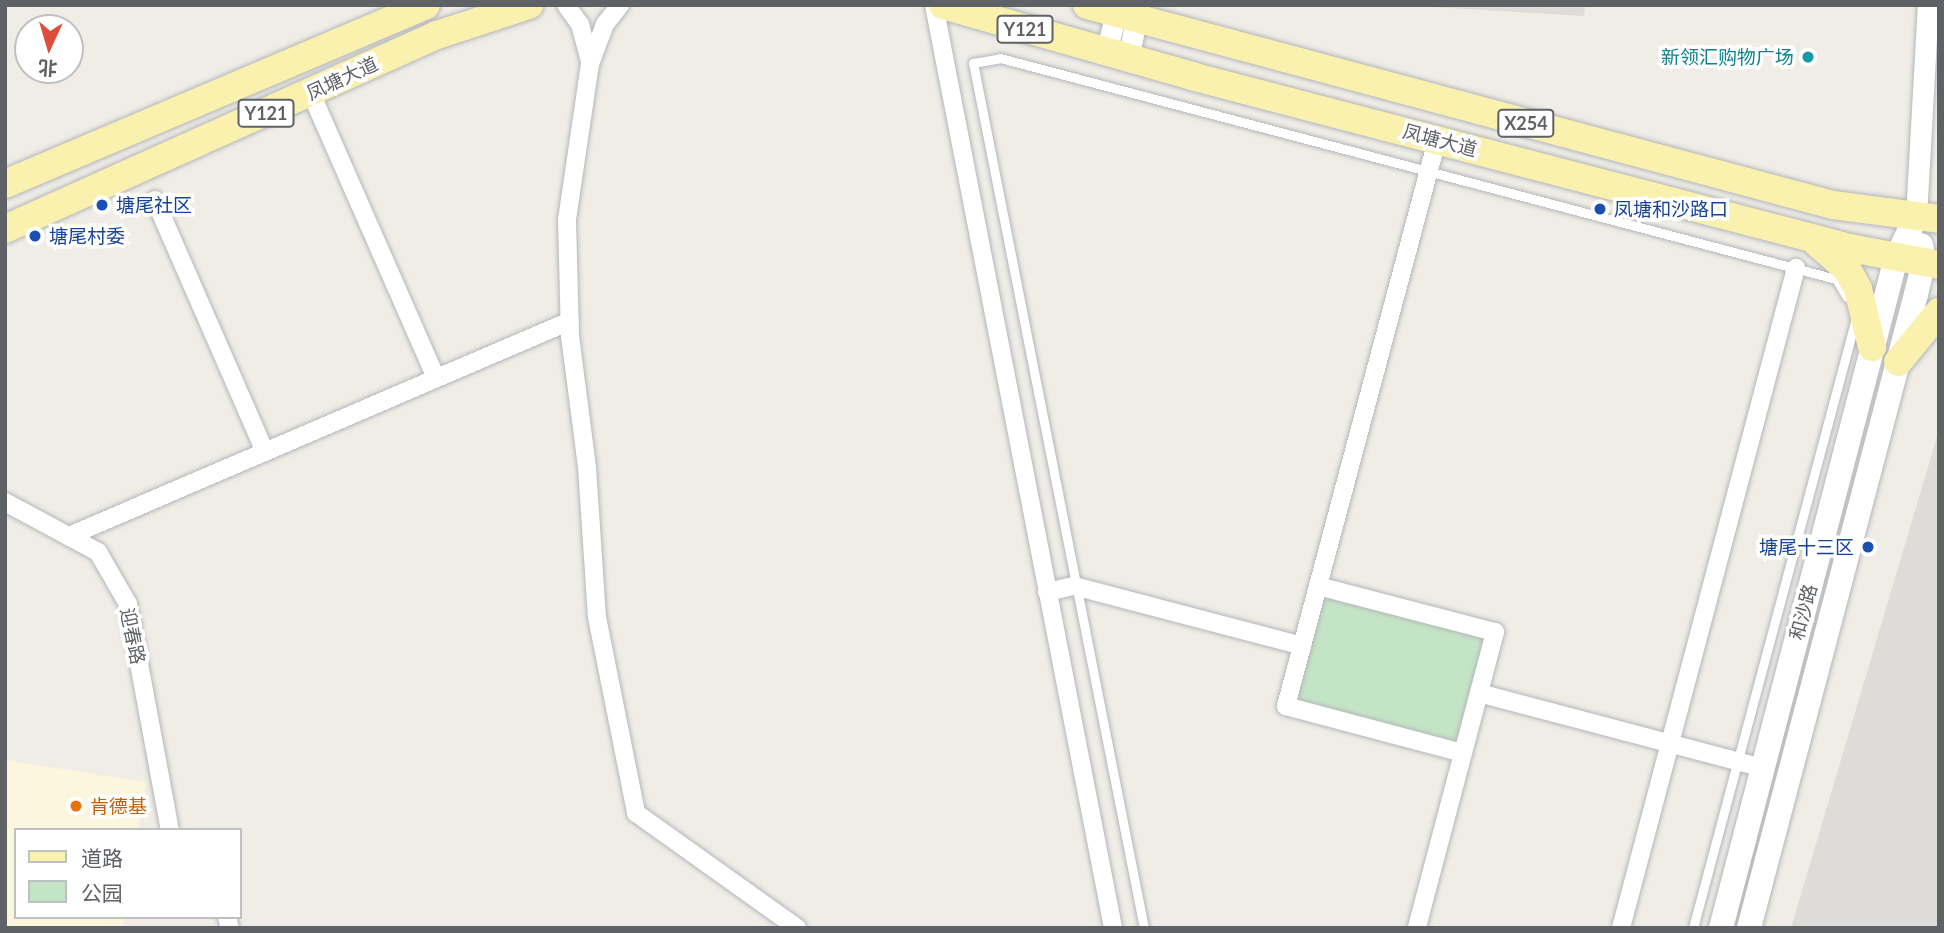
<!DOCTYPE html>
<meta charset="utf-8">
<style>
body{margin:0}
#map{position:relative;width:1944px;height:933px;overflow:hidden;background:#efede6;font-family:Lato,"Noto Sans SC",sans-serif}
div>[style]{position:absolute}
.commercial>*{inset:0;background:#fcf6de}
.industrial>*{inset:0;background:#dedcd8}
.green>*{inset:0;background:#c4e5c5;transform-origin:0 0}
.roads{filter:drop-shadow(0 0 2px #b3b6ba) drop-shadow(0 0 2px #b3b6ba)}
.service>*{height:9px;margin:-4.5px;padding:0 4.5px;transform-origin:4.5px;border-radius:4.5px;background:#fff}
.minor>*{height:18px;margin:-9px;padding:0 9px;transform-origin:9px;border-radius:9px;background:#fff}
.tertiary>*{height:21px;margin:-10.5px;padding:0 10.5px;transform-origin:10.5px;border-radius:10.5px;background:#fff}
.secondary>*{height:24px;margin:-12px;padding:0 12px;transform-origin:12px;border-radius:12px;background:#fff}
.primary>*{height:28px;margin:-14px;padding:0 14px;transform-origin:14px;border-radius:14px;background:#fbf1af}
.dots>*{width:19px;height:19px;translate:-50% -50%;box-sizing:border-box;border:4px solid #fff;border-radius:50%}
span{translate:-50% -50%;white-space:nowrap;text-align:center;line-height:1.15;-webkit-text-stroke:7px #fff;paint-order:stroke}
.shield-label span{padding:2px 5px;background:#fff;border:2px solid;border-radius:5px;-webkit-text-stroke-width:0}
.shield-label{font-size:18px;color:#5e6166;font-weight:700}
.culture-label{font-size:19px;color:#0d838f}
.right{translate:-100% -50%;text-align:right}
.street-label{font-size:19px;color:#5e6166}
.transit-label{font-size:19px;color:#164399}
.left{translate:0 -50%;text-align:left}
.food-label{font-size:19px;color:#c56008}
.frame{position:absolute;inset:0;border:7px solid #5e6166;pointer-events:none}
.legend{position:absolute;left:14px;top:828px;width:228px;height:91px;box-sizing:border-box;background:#fff;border:2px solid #bfc0c2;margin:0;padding:9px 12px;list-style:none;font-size:21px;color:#5e6166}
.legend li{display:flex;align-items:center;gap:14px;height:35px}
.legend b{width:35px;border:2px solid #bfc0c2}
.north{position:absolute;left:14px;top:14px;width:70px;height:70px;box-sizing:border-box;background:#fff;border:2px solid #bfc0c2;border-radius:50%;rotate:184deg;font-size:19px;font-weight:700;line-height:28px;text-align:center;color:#5e6166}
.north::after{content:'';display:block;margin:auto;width:24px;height:32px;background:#e14b3a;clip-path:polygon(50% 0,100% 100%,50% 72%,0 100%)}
</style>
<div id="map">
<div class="commercial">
<div style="clip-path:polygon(5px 760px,146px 782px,138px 830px,16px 830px,16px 917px,124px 917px,122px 928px,5px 928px)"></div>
</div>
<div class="industrial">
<div style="clip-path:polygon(1400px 5px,1585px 5px,1584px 16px)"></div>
<div style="clip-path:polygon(1939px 430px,1939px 928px,1791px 928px)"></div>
</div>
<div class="green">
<div style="left:1324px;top:595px;width:166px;height:110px;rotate:15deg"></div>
</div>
<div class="roads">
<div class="service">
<div style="left:1144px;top:928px;width:882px;rotate:-101.18deg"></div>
<div style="left:973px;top:63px;width:27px;rotate:-10deg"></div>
<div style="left:1000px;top:58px;width:865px;rotate:14.81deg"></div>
<div style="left:1836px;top:279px;width:21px;rotate:59deg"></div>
<div style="left:1693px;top:928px;width:631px;rotate:-75.04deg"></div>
</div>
<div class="minor">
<div style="left:566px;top:5px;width:24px;rotate:54deg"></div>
<div style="left:580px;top:24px;width:38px;rotate:75deg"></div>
<div style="left:620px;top:5px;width:24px;rotate:128deg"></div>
<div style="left:605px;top:24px;width:43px;rotate:110.6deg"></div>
<div style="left:590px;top:64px;width:158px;rotate:98.4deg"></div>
<div style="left:567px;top:220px;width:116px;rotate:88.5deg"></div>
<div style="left:570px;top:336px;width:132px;rotate:82.6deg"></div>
<div style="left:587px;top:467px;width:150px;rotate:86.2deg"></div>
<div style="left:597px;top:617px;width:200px;rotate:78.7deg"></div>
<div style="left:636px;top:813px;width:198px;rotate:35.5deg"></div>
<div style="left:934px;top:5px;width:940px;rotate:79.02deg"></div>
<div style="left:311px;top:93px;width:311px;rotate:66.3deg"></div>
<div style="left:1437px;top:140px;width:586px;rotate:104.94deg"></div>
<div style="left:1286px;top:706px;width:183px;rotate:14.9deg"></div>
<div style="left:155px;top:200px;width:275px;rotate:66.4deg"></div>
<div style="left:5px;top:502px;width:106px;rotate:28.3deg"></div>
<div style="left:98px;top:552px;width:60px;rotate:60deg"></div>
<div style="left:128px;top:604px;width:230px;rotate:79.5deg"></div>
<div style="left:69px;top:536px;width:545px;rotate:-23.23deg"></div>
<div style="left:1318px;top:586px;width:183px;rotate:14.6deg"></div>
<div style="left:1495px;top:632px;width:306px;rotate:104.8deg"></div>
<div style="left:1047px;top:592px;width:28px;rotate:-13deg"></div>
<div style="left:1074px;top:586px;width:236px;rotate:14.7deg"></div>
<div style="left:1479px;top:693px;width:294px;rotate:14.8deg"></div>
<div style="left:227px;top:917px;width:11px;rotate:75deg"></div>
<div style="left:1621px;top:928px;width:683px;rotate:-75.15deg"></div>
</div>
<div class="tertiary">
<div style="left:1106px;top:53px;width:49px;rotate:-76deg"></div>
<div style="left:1128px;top:59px;width:55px;rotate:-78.5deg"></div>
<div style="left:1916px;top:217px;width:212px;rotate:-86.8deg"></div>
</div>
<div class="secondary">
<div style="left:1721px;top:928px;width:692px;rotate:-75.36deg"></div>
<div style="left:1896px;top:258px;width:46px;rotate:-64deg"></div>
<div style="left:1749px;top:928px;width:656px;rotate:-75.24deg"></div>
<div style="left:1916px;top:294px;width:32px;rotate:-76deg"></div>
<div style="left:1924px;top:263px;width:18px;rotate:-99deg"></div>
</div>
<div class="primary">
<div style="left:943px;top:5px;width:262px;rotate:15.9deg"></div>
<div style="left:1195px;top:77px;width:677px;rotate:14.63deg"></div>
<div style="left:1850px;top:248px;width:91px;rotate:10.8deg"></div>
<div style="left:1087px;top:5px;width:772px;rotate:15.01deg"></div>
<div style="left:1833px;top:205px;width:107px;rotate:7.5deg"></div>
<div style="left:5px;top:184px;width:457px;rotate:-23deg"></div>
<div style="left:5px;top:229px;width:474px;rotate:-24.2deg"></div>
<div style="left:437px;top:35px;width:97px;rotate:-18.1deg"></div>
<div style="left:1817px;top:243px;width:40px;rotate:41deg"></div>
<div style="left:1847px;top:269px;width:23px;rotate:61deg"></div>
<div style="left:1858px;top:289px;width:60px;rotate:76.4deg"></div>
<div style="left:1898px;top:362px;width:65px;rotate:-50.6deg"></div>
</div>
</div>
<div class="dots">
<div style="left:1808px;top:57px;background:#0f9aa8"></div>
<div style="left:102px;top:205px;background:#1a4fb4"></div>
<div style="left:1600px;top:209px;background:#1a4fb4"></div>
<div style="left:35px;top:236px;background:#1a4fb4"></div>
<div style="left:1868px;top:547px;background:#1a4fb4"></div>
<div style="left:76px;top:806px;background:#e8710a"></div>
</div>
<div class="shield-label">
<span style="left:1025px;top:29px">Y121</span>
<span style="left:266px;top:113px">Y121</span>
<span style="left:1526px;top:123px">X254</span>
</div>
<div class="culture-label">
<span class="right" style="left:1794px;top:57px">新领汇购物广场</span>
</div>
<div class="street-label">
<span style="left:342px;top:78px;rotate:-25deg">凤塘大道</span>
<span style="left:1440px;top:140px;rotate:15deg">凤塘大道</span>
<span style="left:1803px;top:612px;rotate:-75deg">和沙路</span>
<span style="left:133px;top:636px;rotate:78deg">迎春路</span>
</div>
<div class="transit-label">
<span class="left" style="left:116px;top:205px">塘尾社区</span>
<span class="left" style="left:1614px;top:209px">凤塘和沙路口</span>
<span class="left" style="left:49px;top:236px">塘尾村委</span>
<span class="right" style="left:1854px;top:547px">塘尾十三区</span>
</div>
<div class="food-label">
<span class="left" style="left:90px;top:806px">肯德基</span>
</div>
<div class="frame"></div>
<ul class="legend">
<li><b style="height:9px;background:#fbf1af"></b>道路</li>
<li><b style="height:19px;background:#c4e5c5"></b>公园</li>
</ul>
<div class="north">北</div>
</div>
